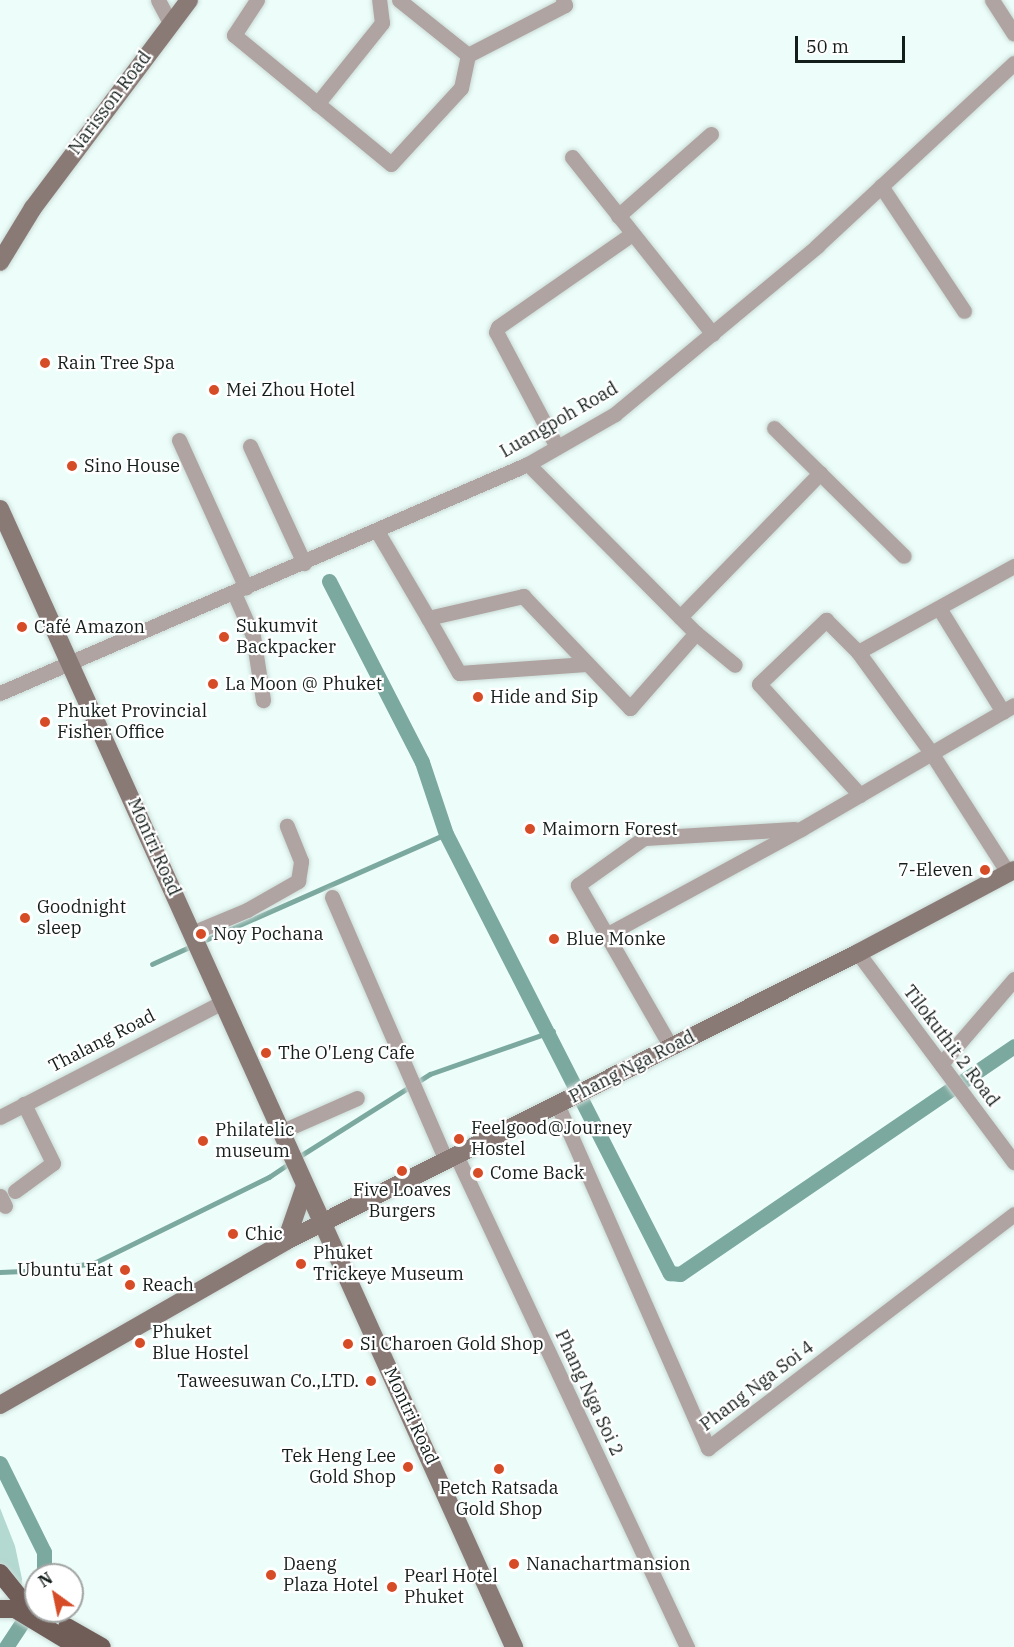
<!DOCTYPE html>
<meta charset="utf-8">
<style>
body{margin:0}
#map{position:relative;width:1014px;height:1647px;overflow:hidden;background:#edfefa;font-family:"IBM Plex Serif",serif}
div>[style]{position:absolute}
.green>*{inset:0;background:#b3d9d0}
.stream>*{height:4.5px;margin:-2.25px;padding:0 2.25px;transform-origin:2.25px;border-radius:2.25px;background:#7ca99f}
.canal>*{height:15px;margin:-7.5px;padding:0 7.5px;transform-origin:7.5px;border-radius:7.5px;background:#7ca99f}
.roads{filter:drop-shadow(0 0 2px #cadad6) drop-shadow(0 0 2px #cadad6)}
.street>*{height:15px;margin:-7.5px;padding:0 7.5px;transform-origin:7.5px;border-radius:7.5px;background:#afa4a1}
.secondary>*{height:18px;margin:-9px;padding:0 9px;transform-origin:9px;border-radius:9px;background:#8a7a76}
.primary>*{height:18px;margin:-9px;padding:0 9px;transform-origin:9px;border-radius:9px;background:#705d58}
.dots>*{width:16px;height:16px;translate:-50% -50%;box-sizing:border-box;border:3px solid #fff;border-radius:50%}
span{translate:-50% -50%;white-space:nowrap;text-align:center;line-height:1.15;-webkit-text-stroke:4.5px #fff;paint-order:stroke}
.street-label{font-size:18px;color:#131d1a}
.poi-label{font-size:18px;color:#131d1a}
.left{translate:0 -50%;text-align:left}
.right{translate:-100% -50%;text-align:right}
.north{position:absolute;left:24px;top:1563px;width:60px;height:60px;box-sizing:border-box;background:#fff;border:2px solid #a1a5a3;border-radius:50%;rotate:327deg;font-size:16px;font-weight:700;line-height:24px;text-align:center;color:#131d1a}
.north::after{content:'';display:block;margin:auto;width:21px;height:27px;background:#d54c27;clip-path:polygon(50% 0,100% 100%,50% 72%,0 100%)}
.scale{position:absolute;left:795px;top:36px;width:110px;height:27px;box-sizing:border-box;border:3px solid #131d1a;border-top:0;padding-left:8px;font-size:18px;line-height:21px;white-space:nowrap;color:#131d1a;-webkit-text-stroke:4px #fff;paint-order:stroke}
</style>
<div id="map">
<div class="green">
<div style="clip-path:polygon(0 1508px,15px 1546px,22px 1579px,21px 1597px,0 1565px)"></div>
</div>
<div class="stream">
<div style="left:201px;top:942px;width:268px;rotate:-23.8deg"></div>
<div style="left:152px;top:964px;width:46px;rotate:-24.3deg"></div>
<div style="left:297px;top:1158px;width:157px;rotate:-32.3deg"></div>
<div style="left:430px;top:1074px;width:130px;rotate:-19.3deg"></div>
<div style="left:0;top:1272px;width:47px;rotate:-2.4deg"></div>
<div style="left:47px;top:1270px;width:48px;rotate:-8.5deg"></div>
<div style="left:94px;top:1263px;width:195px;rotate:-26.2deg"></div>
<div style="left:269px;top:1177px;width:25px;rotate:-34deg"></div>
</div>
<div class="canal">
<div style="left:329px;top:581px;width:203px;rotate:62.8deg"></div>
<div style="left:422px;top:762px;width:76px;rotate:71.6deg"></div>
<div style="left:446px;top:834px;width:493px;rotate:63deg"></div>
<div style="left:670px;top:1273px;width:10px;rotate:6deg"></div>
<div style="left:680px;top:1274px;width:404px;rotate:-34.3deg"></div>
<div style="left:0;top:1463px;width:99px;rotate:63.7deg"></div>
<div style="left:44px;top:1552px;width:23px;rotate:90deg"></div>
<div style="left:6px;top:1647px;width:49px;rotate:-56.6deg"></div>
</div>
<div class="roads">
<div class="street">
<div style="left:158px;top:0;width:26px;rotate:62deg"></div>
<div style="left:257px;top:0;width:42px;rotate:123.3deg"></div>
<div style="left:234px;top:35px;width:203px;rotate:39.4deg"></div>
<div style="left:391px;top:164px;width:103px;rotate:-47.4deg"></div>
<div style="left:461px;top:88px;width:34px;rotate:-78deg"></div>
<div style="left:399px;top:0;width:88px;rotate:38.6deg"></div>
<div style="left:992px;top:0;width:40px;rotate:57.1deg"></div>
<div style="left:468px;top:55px;width:109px;rotate:-27.3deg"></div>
<div style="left:565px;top:5px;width:5px;rotate:-112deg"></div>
<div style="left:317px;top:104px;width:104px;rotate:-51.3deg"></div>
<div style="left:382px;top:23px;width:23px;rotate:-97deg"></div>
<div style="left:572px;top:157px;width:226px;rotate:51.5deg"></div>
<div style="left:881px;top:186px;width:150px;rotate:56.4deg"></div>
<div style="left:618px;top:216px;width:124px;rotate:-41.4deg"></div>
<div style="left:774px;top:428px;width:182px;rotate:44.6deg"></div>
<div style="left:179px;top:440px;width:162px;rotate:65.6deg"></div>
<div style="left:250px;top:446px;width:129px;rotate:65.2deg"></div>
<div style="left:557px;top:447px;width:130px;rotate:-117.9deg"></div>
<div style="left:496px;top:332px;width:5px;rotate:-68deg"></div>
<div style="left:498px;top:327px;width:163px;rotate:-34.8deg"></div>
<div style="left:528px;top:464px;width:238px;rotate:45.2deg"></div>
<div style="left:696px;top:633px;width:50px;rotate:39.4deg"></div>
<div style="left:377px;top:531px;width:101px;rotate:59.6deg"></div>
<div style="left:234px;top:593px;width:47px;rotate:66.2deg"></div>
<div style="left:253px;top:636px;width:65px;rotate:81.1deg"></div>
<div style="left:939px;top:608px;width:122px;rotate:58.4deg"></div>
<div style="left:680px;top:617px;width:201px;rotate:-45.8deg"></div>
<div style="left:858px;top:652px;width:178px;rotate:-28.9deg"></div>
<div style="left:586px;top:664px;width:127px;rotate:175.9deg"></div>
<div style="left:459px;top:673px;width:63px;rotate:-119.4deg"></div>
<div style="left:428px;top:618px;width:98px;rotate:-13deg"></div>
<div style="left:523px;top:596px;width:155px;rotate:46.3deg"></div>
<div style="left:630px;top:708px;width:100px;rotate:-48.7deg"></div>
<div style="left:0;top:693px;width:576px;rotate:-23.45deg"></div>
<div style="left:528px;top:464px;width:100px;rotate:-29.9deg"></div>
<div style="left:615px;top:414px;width:263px;rotate:-39.7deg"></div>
<div style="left:817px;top:246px;width:269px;rotate:-42.9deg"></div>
<div style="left:860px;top:795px;width:150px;rotate:-132.3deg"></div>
<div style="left:759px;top:684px;width:93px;rotate:-43.7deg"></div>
<div style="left:826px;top:620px;width:45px;rotate:45deg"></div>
<div style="left:858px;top:652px;width:126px;rotate:54deg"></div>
<div style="left:932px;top:754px;width:141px;rotate:57.4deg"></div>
<div style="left:332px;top:897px;width:288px;rotate:66.6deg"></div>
<div style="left:192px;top:933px;width:60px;rotate:-22.7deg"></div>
<div style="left:247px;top:910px;width:59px;rotate:-29.6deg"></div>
<div style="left:298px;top:881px;width:20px;rotate:-81deg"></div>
<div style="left:301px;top:861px;width:38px;rotate:-112deg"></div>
<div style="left:606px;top:935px;width:222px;rotate:-28.5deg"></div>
<div style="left:801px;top:829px;width:246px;rotate:-30.2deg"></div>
<div style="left:858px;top:953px;width:261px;rotate:53.3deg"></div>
<div style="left:671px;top:1047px;width:187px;rotate:-119.9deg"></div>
<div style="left:578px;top:885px;width:81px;rotate:-35.5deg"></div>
<div style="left:644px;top:838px;width:151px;rotate:-3.4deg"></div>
<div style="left:941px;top:1064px;width:112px;rotate:-49.3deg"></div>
<div style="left:557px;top:1104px;width:376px;rotate:66.3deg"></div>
<div style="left:708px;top:1448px;width:385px;rotate:-37.4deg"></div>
<div style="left:0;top:1117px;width:251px;rotate:-27.3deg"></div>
<div style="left:280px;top:1132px;width:84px;rotate:-23.8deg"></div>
<div style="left:456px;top:1155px;width:544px;rotate:64.85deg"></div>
<div style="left:15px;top:1191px;width:47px;rotate:-36.4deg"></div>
<div style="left:53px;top:1163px;width:66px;rotate:-116.2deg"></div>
<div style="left:0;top:1196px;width:11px;rotate:63deg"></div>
</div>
<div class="secondary">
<div style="left:0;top:262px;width:63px;rotate:-58.6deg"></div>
<div style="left:33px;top:208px;width:260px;rotate:-53.1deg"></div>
<div style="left:0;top:509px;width:1249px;rotate:65.69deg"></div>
<div style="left:286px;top:1241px;width:58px;rotate:-70.9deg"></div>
<div style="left:0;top:1405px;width:330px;rotate:-29.8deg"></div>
<div style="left:286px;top:1241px;width:640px;rotate:-26.73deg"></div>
<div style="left:858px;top:953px;width:177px;rotate:-28deg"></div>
</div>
<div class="primary">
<div style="left:0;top:1573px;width:32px;rotate:51deg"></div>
<div style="left:20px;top:1598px;width:19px;rotate:32deg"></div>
<div style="left:0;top:1609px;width:15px"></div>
<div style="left:15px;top:1609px;width:74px;rotate:31.1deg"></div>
<div style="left:67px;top:1627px;width:40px;rotate:29.7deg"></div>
</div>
</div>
<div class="dots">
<div style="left:45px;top:363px;background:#d54c27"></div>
<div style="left:214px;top:390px;background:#d54c27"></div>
<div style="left:72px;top:466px;background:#d54c27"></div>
<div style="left:22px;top:627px;background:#d54c27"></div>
<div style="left:224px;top:637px;background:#d54c27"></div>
<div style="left:213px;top:684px;background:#d54c27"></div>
<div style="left:478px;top:697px;background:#d54c27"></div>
<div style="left:45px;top:722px;background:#d54c27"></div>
<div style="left:530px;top:829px;background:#d54c27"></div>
<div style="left:985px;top:870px;background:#d54c27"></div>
<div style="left:25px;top:918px;background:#d54c27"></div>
<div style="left:201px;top:934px;background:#d54c27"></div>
<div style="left:554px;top:939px;background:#d54c27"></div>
<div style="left:266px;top:1053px;background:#d54c27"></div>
<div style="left:459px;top:1139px;background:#d54c27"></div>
<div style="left:203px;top:1141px;background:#d54c27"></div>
<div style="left:402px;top:1171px;background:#d54c27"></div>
<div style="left:478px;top:1173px;background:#d54c27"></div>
<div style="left:233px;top:1234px;background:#d54c27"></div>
<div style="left:301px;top:1264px;background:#d54c27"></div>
<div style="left:125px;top:1270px;background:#d54c27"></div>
<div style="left:130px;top:1285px;background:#d54c27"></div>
<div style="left:140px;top:1343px;background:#d54c27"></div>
<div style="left:348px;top:1344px;background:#d54c27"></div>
<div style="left:371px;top:1381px;background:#d54c27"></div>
<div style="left:408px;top:1467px;background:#d54c27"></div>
<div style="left:499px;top:1469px;background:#d54c27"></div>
<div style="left:514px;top:1564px;background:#d54c27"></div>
<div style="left:271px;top:1575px;background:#d54c27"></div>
<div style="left:392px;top:1587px;background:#d54c27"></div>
</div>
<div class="street-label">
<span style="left:110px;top:103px;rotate:-53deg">Narisson Road</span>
<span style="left:559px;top:420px;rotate:-30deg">Luangpoh Road</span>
<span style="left:154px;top:847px;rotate:66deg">Montri Road</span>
<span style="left:102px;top:1041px;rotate:-27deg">Thalang Road</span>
<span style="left:951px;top:1046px;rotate:53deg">Tilokuthit 2 Road</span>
<span style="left:632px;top:1067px;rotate:-27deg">Phang Nga Road</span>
<span style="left:757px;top:1386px;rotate:-37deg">Phang Nga Soi 4</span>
<span style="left:589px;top:1393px;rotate:65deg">Phang Nga Soi 2</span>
<span style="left:411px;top:1416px;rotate:65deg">Montri Road</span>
</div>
<div class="poi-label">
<span class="left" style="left:57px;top:363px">Rain Tree Spa</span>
<span class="left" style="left:226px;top:390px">Mei Zhou Hotel</span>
<span class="left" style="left:84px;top:466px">Sino House</span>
<span class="left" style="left:34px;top:627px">Café Amazon</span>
<span class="left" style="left:236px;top:637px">Sukumvit<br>Backpacker</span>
<span class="left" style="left:225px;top:684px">La Moon @ Phuket</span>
<span class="left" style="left:490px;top:697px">Hide and Sip</span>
<span class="left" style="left:57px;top:722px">Phuket Provincial<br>Fisher Office</span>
<span class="left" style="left:542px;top:829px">Maimorn Forest</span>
<span class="right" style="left:973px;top:870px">7-Eleven</span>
<span class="left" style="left:37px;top:918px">Goodnight<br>sleep</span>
<span class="left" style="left:213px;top:934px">Noy Pochana</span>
<span class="left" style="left:566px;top:939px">Blue Monke</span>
<span class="left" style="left:278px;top:1053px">The O'Leng Cafe</span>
<span class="left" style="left:471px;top:1139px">Feelgood@Journey<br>Hostel</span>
<span class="left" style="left:215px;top:1141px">Philatelic<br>museum</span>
<span class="left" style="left:490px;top:1173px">Come Back</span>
<span style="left:402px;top:1201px">Five Loaves<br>Burgers</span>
<span class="left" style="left:245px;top:1234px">Chic</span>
<span class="left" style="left:313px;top:1264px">Phuket<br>Trickeye Museum</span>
<span class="right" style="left:113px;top:1270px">Ubuntu Eat</span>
<span class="left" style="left:142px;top:1285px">Reach</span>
<span class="left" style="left:152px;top:1343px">Phuket<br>Blue Hostel</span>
<span class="left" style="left:360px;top:1344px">Si Charoen Gold Shop</span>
<span class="right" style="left:359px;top:1381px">Taweesuwan Co.,LTD.</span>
<span class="right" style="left:396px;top:1467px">Tek Heng Lee<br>Gold Shop</span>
<span style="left:499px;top:1499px">Petch Ratsada<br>Gold Shop</span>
<span class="left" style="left:526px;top:1564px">Nanachartmansion</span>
<span class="left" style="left:283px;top:1575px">Daeng<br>Plaza Hotel</span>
<span class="left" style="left:404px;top:1587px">Pearl Hotel<br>Phuket</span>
</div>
<div class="north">N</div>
<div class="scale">50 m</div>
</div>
